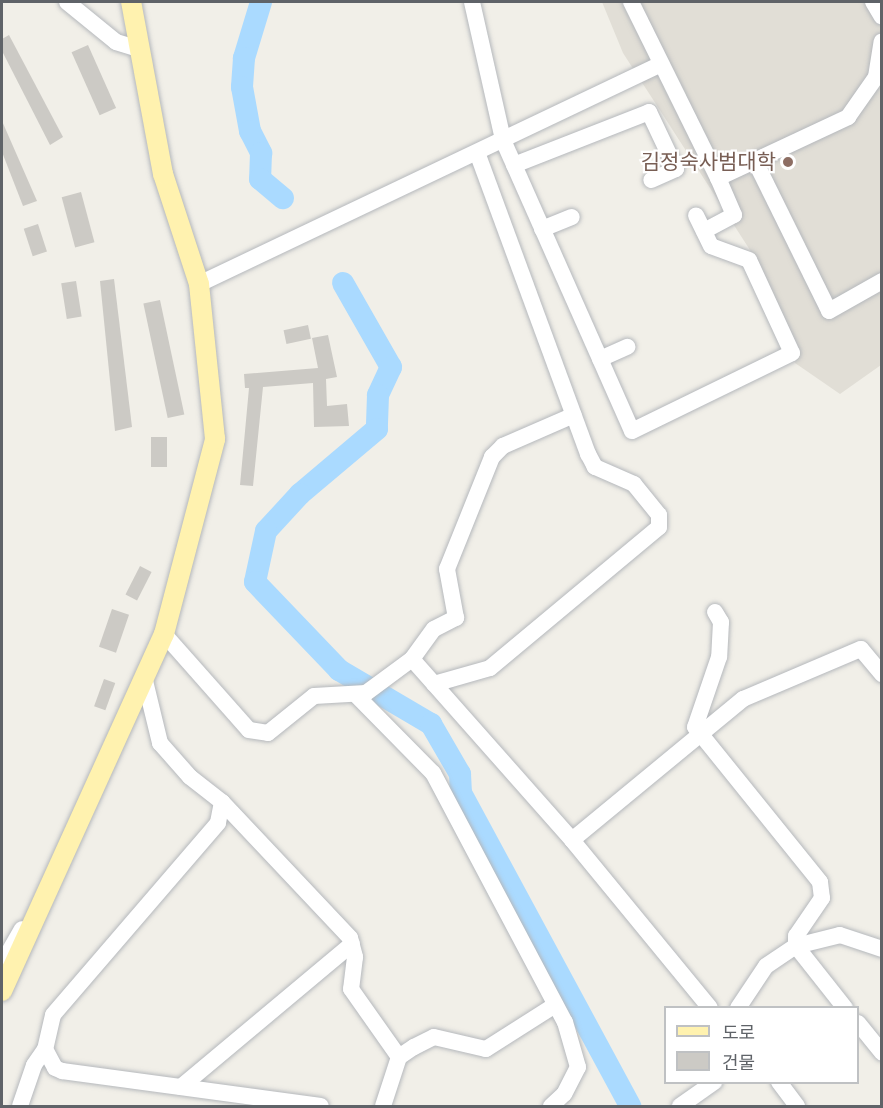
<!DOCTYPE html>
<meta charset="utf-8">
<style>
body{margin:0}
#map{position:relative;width:883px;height:1108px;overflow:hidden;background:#f1efe8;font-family:"DejaVu Sans","Noto Sans KR",sans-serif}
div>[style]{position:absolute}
.education>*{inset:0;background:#e1ded6}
.river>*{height:22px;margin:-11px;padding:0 11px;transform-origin:11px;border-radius:11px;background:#aadaff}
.building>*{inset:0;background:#cccac5;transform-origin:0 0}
.roads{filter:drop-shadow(0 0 2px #b5b8bc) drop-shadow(0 0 2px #b5b8bc)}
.minor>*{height:16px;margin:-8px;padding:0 8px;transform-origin:8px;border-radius:8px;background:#fff}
.major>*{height:20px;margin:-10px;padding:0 10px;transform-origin:10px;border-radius:10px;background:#fff2af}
.dots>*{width:16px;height:16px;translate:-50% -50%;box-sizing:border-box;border:3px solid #fff;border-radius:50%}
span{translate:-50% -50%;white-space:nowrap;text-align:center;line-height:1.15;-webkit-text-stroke:4.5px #fff;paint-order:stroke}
.education-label{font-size:21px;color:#785e54}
.right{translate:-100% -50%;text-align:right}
.frame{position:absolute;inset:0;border:3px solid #5f6368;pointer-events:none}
.legend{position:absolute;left:664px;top:1006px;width:195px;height:78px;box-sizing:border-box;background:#fff;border:2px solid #bfc1c3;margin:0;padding:8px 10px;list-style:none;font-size:18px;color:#5f6368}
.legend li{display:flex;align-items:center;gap:12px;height:30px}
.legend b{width:30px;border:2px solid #bfc1c3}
</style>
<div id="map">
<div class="education">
<div style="clip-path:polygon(602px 2px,881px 2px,881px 365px,840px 394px,795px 363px,759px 264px,623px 53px)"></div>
</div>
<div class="river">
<div style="left:261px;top:2px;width:59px;rotate:106.9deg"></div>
<div style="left:244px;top:58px;width:29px;rotate:94deg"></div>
<div style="left:242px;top:87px;width:45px;rotate:79.7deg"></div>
<div style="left:250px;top:131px;width:25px;rotate:63deg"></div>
<div style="left:261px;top:153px;width:26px;rotate:92deg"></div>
<div style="left:260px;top:179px;width:30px;rotate:40deg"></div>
<div style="left:343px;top:283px;width:97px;rotate:60.3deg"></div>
<div style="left:391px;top:367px;width:31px;rotate:115deg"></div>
<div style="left:378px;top:395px;width:34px;rotate:92deg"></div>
<div style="left:377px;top:429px;width:101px;rotate:139.8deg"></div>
<div style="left:300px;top:494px;width:50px;rotate:132.6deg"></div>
<div style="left:266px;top:531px;width:52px;rotate:102.2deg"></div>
<div style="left:255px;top:582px;width:122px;rotate:46.3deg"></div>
<div style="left:339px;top:670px;width:107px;rotate:30.4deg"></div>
<div style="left:431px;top:724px;width:58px;rotate:59.9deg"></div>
<div style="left:460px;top:774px;width:19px;rotate:87deg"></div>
<div style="left:461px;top:793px;width:356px;rotate:61.6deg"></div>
</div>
<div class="building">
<div style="clip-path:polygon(9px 35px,63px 137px,50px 145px,2px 51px,2px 39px)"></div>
<div style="left:88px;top:45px;width:69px;height:18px;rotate:66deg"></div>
<div style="clip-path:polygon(2px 121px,37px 201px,23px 206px,2px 152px)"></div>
<div style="left:81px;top:192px;width:52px;height:20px;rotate:75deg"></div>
<div style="left:38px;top:224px;width:29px;height:15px;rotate:72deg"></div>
<div style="clip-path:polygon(114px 279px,132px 427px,115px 431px,100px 281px)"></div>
<div style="left:76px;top:281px;width:36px;height:15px;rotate:81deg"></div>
<div style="left:160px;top:300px;width:117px;height:17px;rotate:78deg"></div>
<div style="left:308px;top:325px;width:14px;height:25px;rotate:78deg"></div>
<div style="clip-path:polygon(328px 335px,337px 377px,326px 379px,327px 406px,347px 404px,349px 426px,314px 427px,313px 383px,263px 387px,253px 486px,240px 485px,249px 388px,245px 388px,244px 374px,318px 368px,312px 338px)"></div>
<div style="left:151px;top:437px;width:16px;height:30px"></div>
<div style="left:140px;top:566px;width:13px;height:32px;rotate:27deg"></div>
<div style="left:112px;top:609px;width:18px;height:40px;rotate:19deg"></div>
<div style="left:104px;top:679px;width:12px;height:29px;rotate:20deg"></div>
</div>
<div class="roads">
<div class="minor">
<div style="left:67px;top:2px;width:63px;rotate:39.2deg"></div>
<div style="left:116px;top:42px;width:24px;rotate:17deg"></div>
<div style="left:472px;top:2px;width:141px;rotate:77.3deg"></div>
<div style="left:503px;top:140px;width:318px;rotate:66.1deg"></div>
<div style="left:632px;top:431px;width:178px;rotate:-26deg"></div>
<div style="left:792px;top:353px;width:102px;rotate:-114.8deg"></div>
<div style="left:749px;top:260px;width:40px;rotate:-159.8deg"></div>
<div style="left:711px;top:246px;width:34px;rotate:-116deg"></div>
<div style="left:631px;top:2px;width:196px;rotate:63.7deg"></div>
<div style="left:718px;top:178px;width:144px;rotate:-25.1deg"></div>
<div style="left:848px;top:117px;width:49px;rotate:-55deg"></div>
<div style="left:876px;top:77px;width:36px;rotate:-81deg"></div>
<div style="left:873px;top:2px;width:17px;rotate:59deg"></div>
<div style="left:755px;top:161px;width:167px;rotate:63.7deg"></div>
<div style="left:829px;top:311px;width:61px;rotate:-29.5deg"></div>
<div style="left:514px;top:165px;width:145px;rotate:-21.4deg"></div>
<div style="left:649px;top:112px;width:63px;rotate:64.7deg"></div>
<div style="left:676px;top:169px;width:27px;rotate:156deg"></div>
<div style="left:542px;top:229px;width:32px;rotate:-22deg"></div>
<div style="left:704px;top:231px;width:34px;rotate:-28deg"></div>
<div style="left:734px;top:215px;width:40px;rotate:-113.4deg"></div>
<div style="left:199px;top:284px;width:509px;rotate:-25.46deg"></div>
<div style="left:600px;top:359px;width:30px;rotate:-24deg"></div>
<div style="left:715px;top:612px;width:12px;rotate:59deg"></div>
<div style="left:721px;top:622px;width:35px;rotate:93deg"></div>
<div style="left:719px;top:657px;width:74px;rotate:108.9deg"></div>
<div style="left:695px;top:727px;width:199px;rotate:51.1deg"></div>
<div style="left:820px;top:882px;width:16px;rotate:83deg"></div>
<div style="left:822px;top:898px;width:46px;rotate:124.4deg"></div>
<div style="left:796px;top:936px;width:10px;rotate:90deg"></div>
<div style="left:796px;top:946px;width:79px;rotate:51.7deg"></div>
<div style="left:164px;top:634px;width:128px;rotate:48.5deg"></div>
<div style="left:249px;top:730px;width:19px;rotate:9deg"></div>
<div style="left:268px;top:733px;width:59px;rotate:-38.8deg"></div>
<div style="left:314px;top:696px;width:52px;rotate:-3.3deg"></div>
<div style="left:366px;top:693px;width:57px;rotate:-36.5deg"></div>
<div style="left:412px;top:659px;width:37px;rotate:-54deg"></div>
<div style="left:434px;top:629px;width:25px;rotate:-27deg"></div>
<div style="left:456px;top:618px;width:50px;rotate:-100.4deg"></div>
<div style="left:447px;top:569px;width:121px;rotate:-68.1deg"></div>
<div style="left:492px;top:457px;width:16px;rotate:-45deg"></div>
<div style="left:503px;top:446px;width:77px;rotate:-23.6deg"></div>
<div style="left:412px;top:659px;width:242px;rotate:48.5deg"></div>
<div style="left:572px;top:840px;width:217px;rotate:50.6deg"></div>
<div style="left:145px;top:681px;width:64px;rotate:76.4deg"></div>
<div style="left:160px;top:743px;width:45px;rotate:48.6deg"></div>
<div style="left:190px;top:777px;width:41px;rotate:38deg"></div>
<div style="left:222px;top:802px;width:21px;rotate:101deg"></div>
<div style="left:218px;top:823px;width:253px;rotate:130.7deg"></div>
<div style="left:53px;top:1015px;width:35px;rotate:103deg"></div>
<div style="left:45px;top:1049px;width:21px;rotate:62deg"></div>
<div style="left:55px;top:1068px;width:8px;rotate:23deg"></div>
<div style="left:62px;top:1071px;width:261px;rotate:7.7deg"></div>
<div style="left:434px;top:684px;width:58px;rotate:-15.9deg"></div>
<div style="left:490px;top:668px;width:220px;rotate:-39.8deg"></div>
<div style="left:659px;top:527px;width:12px;rotate:-90deg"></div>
<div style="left:659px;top:515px;width:40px;rotate:-129deg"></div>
<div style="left:634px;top:484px;width:43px;rotate:-156.4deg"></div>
<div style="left:595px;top:467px;width:15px;rotate:-118deg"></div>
<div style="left:588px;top:454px;width:321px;rotate:-110.2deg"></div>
<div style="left:355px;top:694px;width:111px;rotate:45.4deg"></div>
<div style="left:433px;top:773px;width:282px;rotate:62.1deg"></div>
<div style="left:565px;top:1022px;width:47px;rotate:73.9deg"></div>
<div style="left:578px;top:1067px;width:30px;rotate:117deg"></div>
<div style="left:564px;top:1094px;width:18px;rotate:137deg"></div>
<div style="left:222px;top:802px;width:187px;rotate:46.7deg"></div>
<div style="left:350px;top:938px;width:20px;rotate:75deg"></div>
<div style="left:355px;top:957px;width:32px;rotate:97deg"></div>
<div style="left:351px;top:989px;width:83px;rotate:54.8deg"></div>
<div style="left:572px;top:840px;width:222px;rotate:-39.5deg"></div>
<div style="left:743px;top:699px;width:128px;rotate:-23deg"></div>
<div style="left:861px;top:649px;width:33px;rotate:50deg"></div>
<div style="left:2px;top:964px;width:40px;rotate:-60.3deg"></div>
<div style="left:738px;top:1008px;width:50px;rotate:-56.3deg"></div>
<div style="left:766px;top:966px;width:36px;rotate:-34deg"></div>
<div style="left:796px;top:946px;width:45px;rotate:-14deg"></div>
<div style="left:840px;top:935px;width:44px;rotate:18.4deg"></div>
<div style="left:858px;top:1023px;width:38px;rotate:51deg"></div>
<div style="left:779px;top:1082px;width:30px;rotate:53deg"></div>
<div style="left:181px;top:1087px;width:223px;rotate:-39.9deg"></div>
<div style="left:20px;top:1106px;width:43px;rotate:-71.1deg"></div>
<div style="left:34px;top:1065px;width:19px;rotate:-55deg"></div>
<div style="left:383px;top:1106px;width:52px;rotate:-71.9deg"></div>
<div style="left:399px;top:1057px;width:18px;rotate:-34deg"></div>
<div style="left:414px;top:1047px;width:22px;rotate:-27deg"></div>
<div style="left:434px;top:1037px;width:53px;rotate:13deg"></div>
<div style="left:486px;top:1049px;width:82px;rotate:-32.5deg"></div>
<div style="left:680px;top:1106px;width:42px;rotate:-35.2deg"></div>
</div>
<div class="major">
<div style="left:2px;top:991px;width:392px;rotate:-65.6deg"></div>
<div style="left:164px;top:634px;width:202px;rotate:-75.3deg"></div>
<div style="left:215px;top:439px;width:156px;rotate:-95.9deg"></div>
<div style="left:199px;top:284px;width:116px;rotate:-108.1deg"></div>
<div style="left:163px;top:174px;width:175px;rotate:-100.5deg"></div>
</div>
</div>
<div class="dots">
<div style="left:788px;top:162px;background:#8d6e63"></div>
</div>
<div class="education-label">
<span class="right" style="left:776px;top:162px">김정숙사범대학</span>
</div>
<div class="frame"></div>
<ul class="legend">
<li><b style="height:8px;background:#fff2af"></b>도로</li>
<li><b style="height:16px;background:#cccac5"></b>건물</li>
</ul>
</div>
